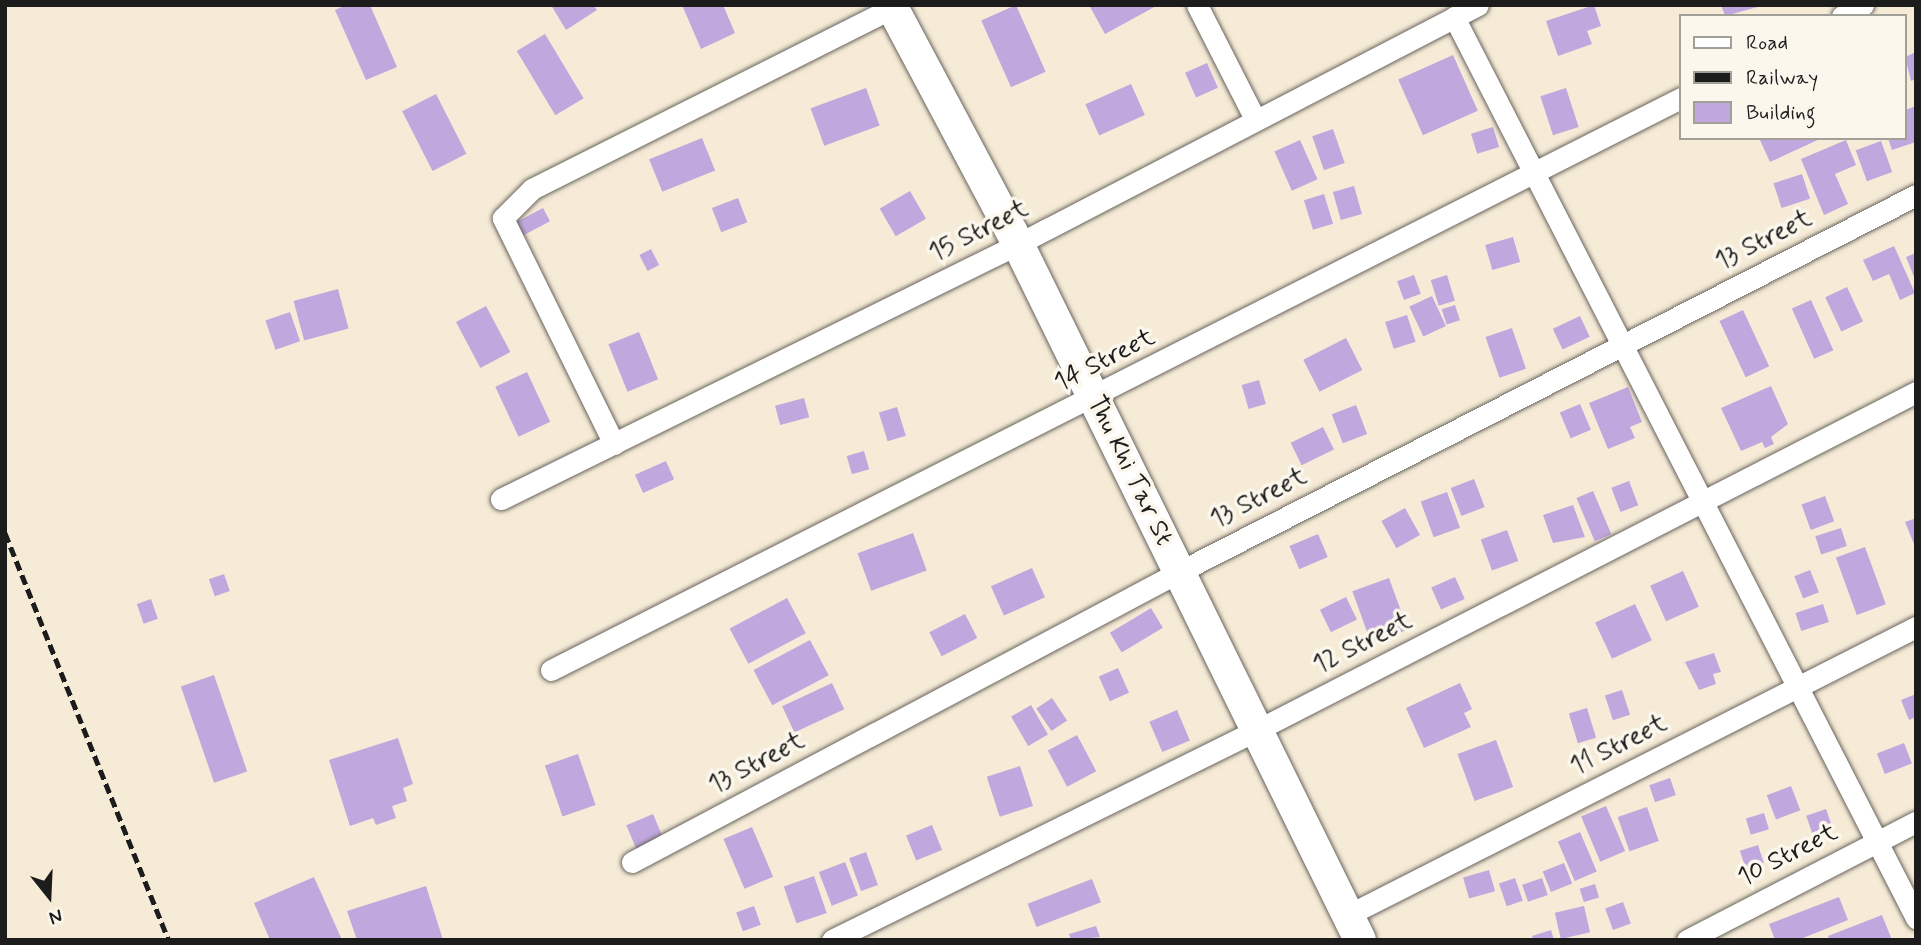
<!DOCTYPE html>
<style>
body{margin:0}
#map{position:relative;width:1921px;height:945px;overflow:hidden;background:#f6ebd7;font-family:Mynerve,sans-serif}
div>[style]{position:absolute}
.building>*{inset:0;background:#c0a8df;transform-origin:0 0}
.roads{filter:drop-shadow(0 0 2px #68645d) drop-shadow(0 0 2px #68645d)}
.street>*{height:21px;margin:-10.5px;padding:0 10.5px;transform-origin:10.5px;border-radius:10.5px;background:#fff}
.secondary>*{height:32px;margin:-16px;padding:0 16px;transform-origin:16px;border-radius:16px;background:#fff}
.rail>*{height:5px;margin-top:-2.5px;transform-origin:0;background:repeating-linear-gradient(90deg,#1c1c1c 0 10px,transparent 0 15px)}
span{translate:-50% -50%;white-space:nowrap;text-align:center;line-height:1.15;-webkit-text-stroke:7px #fbf7ec;paint-order:stroke}
.street-label{font-size:26px;color:#1c1c1c}
.frame{position:absolute;inset:0;border:7px solid #1c1c1c;pointer-events:none}
.legend{position:absolute;left:1679px;top:14px;width:228px;height:126px;box-sizing:border-box;background:#fbf7ec;border:2px solid #a29f99;margin:0;padding:9px 12px;list-style:none;font-size:21px;color:#1c1c1c}
.legend li{display:flex;align-items:center;gap:14px;height:35px}
.legend b{width:35px;border:2px solid #a29f99}
.north{position:absolute;left:14px;top:861px;width:70px;height:70px;-webkit-text-stroke:5px #fbf7ec;paint-order:stroke;rotate:162deg;font-size:19px;font-weight:700;line-height:28px;text-align:center;color:#1c1c1c}
.north::after{content:'';display:block;margin:auto;width:24px;height:32px;background:#1c1c1c;clip-path:polygon(50% 0,100% 100%,50% 72%,0 100%)}
</style>
<div id="map">
<div class="building">
<div style="clip-path:polygon(346px 5px,370px 5px,397px 67px,366px 80px,335px 10px)"></div>
<div style="clip-path:polygon(551px 5px,593px 5px,597px 10px,566px 30px)"></div>
<div style="clip-path:polygon(682px 5px,723px 5px,735px 33px,701px 49px)"></div>
<div style="left:1016px;top:5px;width:73px;height:38px;rotate:66deg"></div>
<div style="clip-path:polygon(1089px 5px,1158px 5px,1105px 34px)"></div>
<div style="clip-path:polygon(1594px 5px,1601px 26px,1587px 31px,1592px 44px,1558px 56px,1546px 21px)"></div>
<div style="clip-path:polygon(1721px 5px,1761px 5px,1761px 6px,1725px 16px)"></div>
<div style="left:545px;top:34px;width:75px;height:33px;rotate:59deg"></div>
<div style="clip-path:polygon(1916px 52px,1916px 79px,1911px 81px,1905px 57px)"></div>
<div style="left:1453px;top:55px;width:61px;height:60px;rotate:66deg"></div>
<div style="left:1207px;top:63px;width:27px;height:24px;rotate:66deg"></div>
<div style="left:1131px;top:84px;width:34px;height:50px;rotate:66deg"></div>
<div style="left:866px;top:88px;width:40px;height:59px;rotate:70deg"></div>
<div style="left:1566px;top:88px;width:41px;height:27px;rotate:72deg"></div>
<div style="left:436px;top:94px;width:67px;height:38px;rotate:63deg"></div>
<div style="clip-path:polygon(1916px 106px,1916px 142px,1892px 150px,1888px 138px,1905px 138px,1905px 110px)"></div>
<div style="left:1493px;top:127px;width:21px;height:23px;rotate:73deg"></div>
<div style="left:1333px;top:129px;width:36px;height:22px;rotate:71deg"></div>
<div style="left:702px;top:138px;width:35px;height:57px;rotate:68deg"></div>
<div style="clip-path:polygon(1759px 138px,1822px 138px,1770px 162px)"></div>
<div style="left:1300px;top:140px;width:43px;height:28px;rotate:66deg"></div>
<div style="clip-path:polygon(1846px 140px,1856px 165px,1835px 174px,1848px 204px,1824px 215px,1801px 159px)"></div>
<div style="left:1881px;top:141px;width:33px;height:27px;rotate:70deg"></div>
<div style="left:1802px;top:174px;width:26px;height:30px;rotate:72deg"></div>
<div style="left:1354px;top:186px;width:29px;height:22px;rotate:74deg"></div>
<div style="left:910px;top:191px;width:32px;height:35px;rotate:60deg"></div>
<div style="left:1324px;top:194px;width:31px;height:21px;rotate:73deg"></div>
<div style="left:738px;top:198px;width:26px;height:28px;rotate:69deg"></div>
<div style="left:543px;top:208px;width:15px;height:30px;rotate:62deg"></div>
<div style="left:1513px;top:237px;width:26px;height:29px;rotate:74deg"></div>
<div style="clip-path:polygon(1894px 246px,1915px 293px,1900px 300px,1889px 274px,1873px 281px,1863px 260px)"></div>
<div style="left:651px;top:249px;width:18px;height:13px;rotate:63deg"></div>
<div style="clip-path:polygon(1916px 253px,1916px 282px,1906px 257px)"></div>
<div style="left:1414px;top:275px;width:20px;height:18px;rotate:70deg"></div>
<div style="left:1447px;top:275px;width:27px;height:17px;rotate:73deg"></div>
<div style="left:1847px;top:287px;width:38px;height:24px;rotate:65deg"></div>
<div style="left:338px;top:289px;width:41px;height:46px;rotate:75deg"></div>
<div style="left:1432px;top:296px;width:33px;height:25px;rotate:65deg"></div>
<div style="left:1811px;top:300px;width:55px;height:21px;rotate:66deg"></div>
<div style="left:1455px;top:305px;width:16px;height:14px;rotate:72deg"></div>
<div style="left:486px;top:306px;width:52px;height:34px;rotate:62deg"></div>
<div style="left:1743px;top:310px;width:62px;height:26px;rotate:65deg"></div>
<div style="left:290px;top:312px;width:31px;height:26px;rotate:71deg"></div>
<div style="left:1407px;top:315px;width:28px;height:23px;rotate:72deg"></div>
<div style="left:1580px;top:316px;width:23px;height:30px;rotate:65deg"></div>
<div style="left:1512px;top:328px;width:43px;height:28px;rotate:71deg"></div>
<div style="left:639px;top:332px;width:51px;height:33px;rotate:68deg"></div>
<div style="left:1346px;top:338px;width:36px;height:48px;rotate:63deg"></div>
<div style="left:527px;top:372px;width:55px;height:35px;rotate:65deg"></div>
<div style="left:1259px;top:380px;width:25px;height:18px;rotate:74deg"></div>
<div style="clip-path:polygon(1771px 386px,1788px 424px,1771px 437px,1774px 444px,1765px 448px,1762px 442px,1741px 451px,1721px 408px)"></div>
<div style="clip-path:polygon(1628px 387px,1642px 422px,1630px 427px,1635px 438px,1608px 449px,1589px 403px)"></div>
<div style="left:804px;top:398px;width:20px;height:30px;rotate:75deg"></div>
<div style="left:1580px;top:404px;width:28px;height:22px;rotate:67deg"></div>
<div style="left:1356px;top:405px;width:31px;height:26px;rotate:69deg"></div>
<div style="left:897px;top:407px;width:30px;height:19px;rotate:73deg"></div>
<div style="left:1323px;top:427px;width:25px;height:36px;rotate:64deg"></div>
<div style="left:864px;top:451px;width:19px;height:18px;rotate:74deg"></div>
<div style="left:666px;top:461px;width:20px;height:34px;rotate:66deg"></div>
<div style="left:1474px;top:479px;width:30px;height:25px;rotate:69deg"></div>
<div style="left:1629px;top:481px;width:26px;height:19px;rotate:69deg"></div>
<div style="left:1593px;top:491px;width:47px;height:18px;rotate:67deg"></div>
<div style="left:1447px;top:492px;width:38px;height:28px;rotate:70deg"></div>
<div style="left:1825px;top:496px;width:27px;height:25px;rotate:70deg"></div>
<div style="clip-path:polygon(1573px 505px,1585px 537px,1553px 543px,1543px 515px)"></div>
<div style="left:1405px;top:508px;width:31px;height:27px;rotate:61deg"></div>
<div style="clip-path:polygon(1916px 518px,1916px 549px,1905px 522px)"></div>
<div style="left:1841px;top:528px;width:19px;height:27px;rotate:72deg"></div>
<div style="left:1507px;top:530px;width:33px;height:28px;rotate:70deg"></div>
<div style="left:913px;top:533px;width:40px;height:59px;rotate:70deg"></div>
<div style="left:1318px;top:534px;width:25px;height:31px;rotate:67deg"></div>
<div style="left:1865px;top:547px;width:61px;height:31px;rotate:70deg"></div>
<div style="left:1032px;top:568px;width:32px;height:45px;rotate:66deg"></div>
<div style="left:1810px;top:570px;width:24px;height:17px;rotate:68deg"></div>
<div style="left:1683px;top:571px;width:39px;height:36px;rotate:66deg"></div>
<div style="left:224px;top:574px;width:18px;height:16px;rotate:71deg"></div>
<div style="left:1455px;top:577px;width:24px;height:26px;rotate:66deg"></div>
<div style="left:1389px;top:578px;width:55px;height:39px;rotate:70deg"></div>
<div style="left:1346px;top:597px;width:25px;height:29px;rotate:64deg"></div>
<div style="left:787px;top:598px;width:40px;height:65px;rotate:62deg"></div>
<div style="left:151px;top:599px;width:21px;height:15px;rotate:71deg"></div>
<div style="left:1635px;top:604px;width:40px;height:44px;rotate:65deg"></div>
<div style="left:1823px;top:604px;width:19px;height:29px;rotate:72deg"></div>
<div style="left:1151px;top:608px;width:23px;height:48px;rotate:59deg"></div>
<div style="left:965px;top:614px;width:27px;height:40px;rotate:63deg"></div>
<div style="left:810px;top:640px;width:40px;height:64px;rotate:62deg"></div>
<div style="clip-path:polygon(1714px 653px,1721px 672px,1713px 674px,1716px 684px,1699px 690px,1685px 662px)"></div>
<div style="left:1118px;top:668px;width:27px;height:21px;rotate:66deg"></div>
<div style="left:214px;top:675px;width:102px;height:35px;rotate:71deg"></div>
<div style="left:832px;top:683px;width:29px;height:55px;rotate:65deg"></div>
<div style="clip-path:polygon(1460px 683px,1472px 709px,1464px 713px,1471px 727px,1424px 748px,1406px 708px)"></div>
<div style="left:1622px;top:690px;width:26px;height:18px;rotate:72deg"></div>
<div style="clip-path:polygon(1916px 694px,1916px 717px,1909px 720px,1901px 700px)"></div>
<div style="left:1052px;top:698px;width:27px;height:19px;rotate:56deg"></div>
<div style="left:1031px;top:705px;width:34px;height:23px;rotate:60deg"></div>
<div style="left:1587px;top:708px;width:31px;height:19px;rotate:73deg"></div>
<div style="left:1177px;top:710px;width:33px;height:30px;rotate:67deg"></div>
<div style="left:1077px;top:735px;width:41px;height:33px;rotate:62deg"></div>
<div style="clip-path:polygon(398px 738px,413px 784px,403px 788px,407px 801px,392px 806px,396px 818px,376px 825px,373px 818px,350px 826px,329px 760px)"></div>
<div style="left:1496px;top:740px;width:50px;height:41px;rotate:70deg"></div>
<div style="left:1904px;top:743px;width:22px;height:29px;rotate:69deg"></div>
<div style="left:578px;top:754px;width:54px;height:35px;rotate:71deg"></div>
<div style="left:1020px;top:766px;width:42px;height:35px;rotate:72deg"></div>
<div style="left:1670px;top:778px;width:18px;height:22px;rotate:71deg"></div>
<div style="left:1791px;top:786px;width:26px;height:26px;rotate:69deg"></div>
<div style="left:1606px;top:806px;width:49px;height:27px;rotate:67deg"></div>
<div style="left:1647px;top:807px;width:36px;height:31px;rotate:71deg"></div>
<div style="left:1826px;top:809px;width:18px;height:21px;rotate:71deg"></div>
<div style="left:1764px;top:813px;width:17px;height:19px;rotate:73deg"></div>
<div style="left:653px;top:814px;width:26px;height:29px;rotate:67deg"></div>
<div style="left:932px;top:825px;width:27px;height:28px;rotate:68deg"></div>
<div style="left:752px;top:827px;width:54px;height:31px;rotate:67deg"></div>
<div style="left:1580px;top:832px;width:43px;height:24px;rotate:67deg"></div>
<div style="left:1758px;top:845px;width:19px;height:19px;rotate:72deg"></div>
<div style="left:866px;top:852px;width:35px;height:18px;rotate:70deg"></div>
<div style="left:845px;top:862px;width:36px;height:28px;rotate:69deg"></div>
<div style="left:1564px;top:863px;width:22px;height:23px;rotate:68deg"></div>
<div style="left:1489px;top:870px;width:22px;height:27px;rotate:74deg"></div>
<div style="left:814px;top:876px;width:39px;height:32px;rotate:71deg"></div>
<div style="clip-path:polygon(314px 877px,342px 940px,270px 940px,254px 903px)"></div>
<div style="left:1515px;top:878px;width:24px;height:17px;rotate:71deg"></div>
<div style="left:1542px;top:878px;width:18px;height:21px;rotate:71deg"></div>
<div style="left:1092px;top:879px;width:25px;height:69px;rotate:69deg"></div>
<div style="left:1595px;top:884px;width:14px;height:16px;rotate:73deg"></div>
<div style="clip-path:polygon(426px 886px,443px 940px,357px 940px,347px 911px)"></div>
<div style="clip-path:polygon(1839px 897px,1848px 920px,1798px 940px,1775px 940px,1769px 924px)"></div>
<div style="left:1623px;top:902px;width:23px;height:19px;rotate:70deg"></div>
<div style="left:754px;top:906px;width:20px;height:19px;rotate:70deg"></div>
<div style="left:1584px;top:906px;width:27px;height:30px;rotate:77deg"></div>
<div style="clip-path:polygon(1882px 915px,1892px 940px,1829px 940px,1828px 936px)"></div>
<div style="clip-path:polygon(1096px 926px,1100px 937px,1071px 940px,1069px 934px)"></div>
<div style="clip-path:polygon(1551px 930px,1554px 940px,1533px 940px,1532px 936px)"></div>
</div>
<div class="roads">
<div class="street">
<div style="left:1197px;top:5px;width:128px;rotate:63deg"></div>
<div style="left:1842px;top:16px;width:24px;rotate:-28deg"></div>
<div style="left:1454px;top:17px;width:1013px;rotate:62.85deg"></div>
<div style="left:614px;top:444px;width:252px;rotate:-116.2deg"></div>
<div style="left:503px;top:218px;width:41px;rotate:-45deg"></div>
<div style="left:532px;top:189px;width:410px;rotate:-26.7deg"></div>
<div style="left:501px;top:499px;width:576px;rotate:-26.25deg"></div>
<div style="left:1018px;top:244px;width:518px;rotate:-27.45deg"></div>
<div style="left:551px;top:670px;width:1267px;rotate:-26.85deg"></div>
<div style="left:632px;top:862px;width:619px;rotate:-27.93deg"></div>
<div style="left:1179px;top:572px;width:828px;rotate:-27.09deg"></div>
<div style="left:1348px;top:915px;width:637px;rotate:-26.89deg"></div>
<div style="left:832px;top:940px;width:474px;rotate:-26.3deg"></div>
<div style="left:1257px;top:730px;width:741px;rotate:-27.15deg"></div>
<div style="left:1687px;top:940px;width:258px;rotate:-27.3deg"></div>
</div>
<div class="secondary">
<div style="left:891px;top:5px;width:271px;rotate:62deg"></div>
<div style="left:1018px;top:244px;width:775px;rotate:63.83deg"></div>
</div>
</div>
<div class="rail">
<div style="left:5px;top:533px;width:439px;rotate:68.1deg"></div>
</div>
<div class="street-label">
<span style="left:979px;top:232px;rotate:-27deg">15 Street</span>
<span style="left:1764px;top:241px;rotate:-27deg">13 Street</span>
<span style="left:1105px;top:361px;rotate:-27deg">14 Street</span>
<span style="left:1129px;top:471px;rotate:64deg">Thu Khi Tar St</span>
<span style="left:1259px;top:499px;rotate:-27deg">13 Street</span>
<span style="left:1363px;top:644px;rotate:-27deg">12 Street</span>
<span style="left:1619px;top:746px;rotate:-27deg">11 Street</span>
<span style="left:757px;top:764px;rotate:-28deg">13 Street</span>
<span style="left:1788px;top:856px;rotate:-27deg">10 Street</span>
</div>
<div class="frame"></div>
<ul class="legend">
<li><b style="height:9px;background:#fff"></b>Road</li>
<li><b style="height:9px;background:#1c1c1c"></b>Railway</li>
<li><b style="height:19px;background:#c0a8df"></b>Building</li>
</ul>
<div class="north">N</div>
</div>
